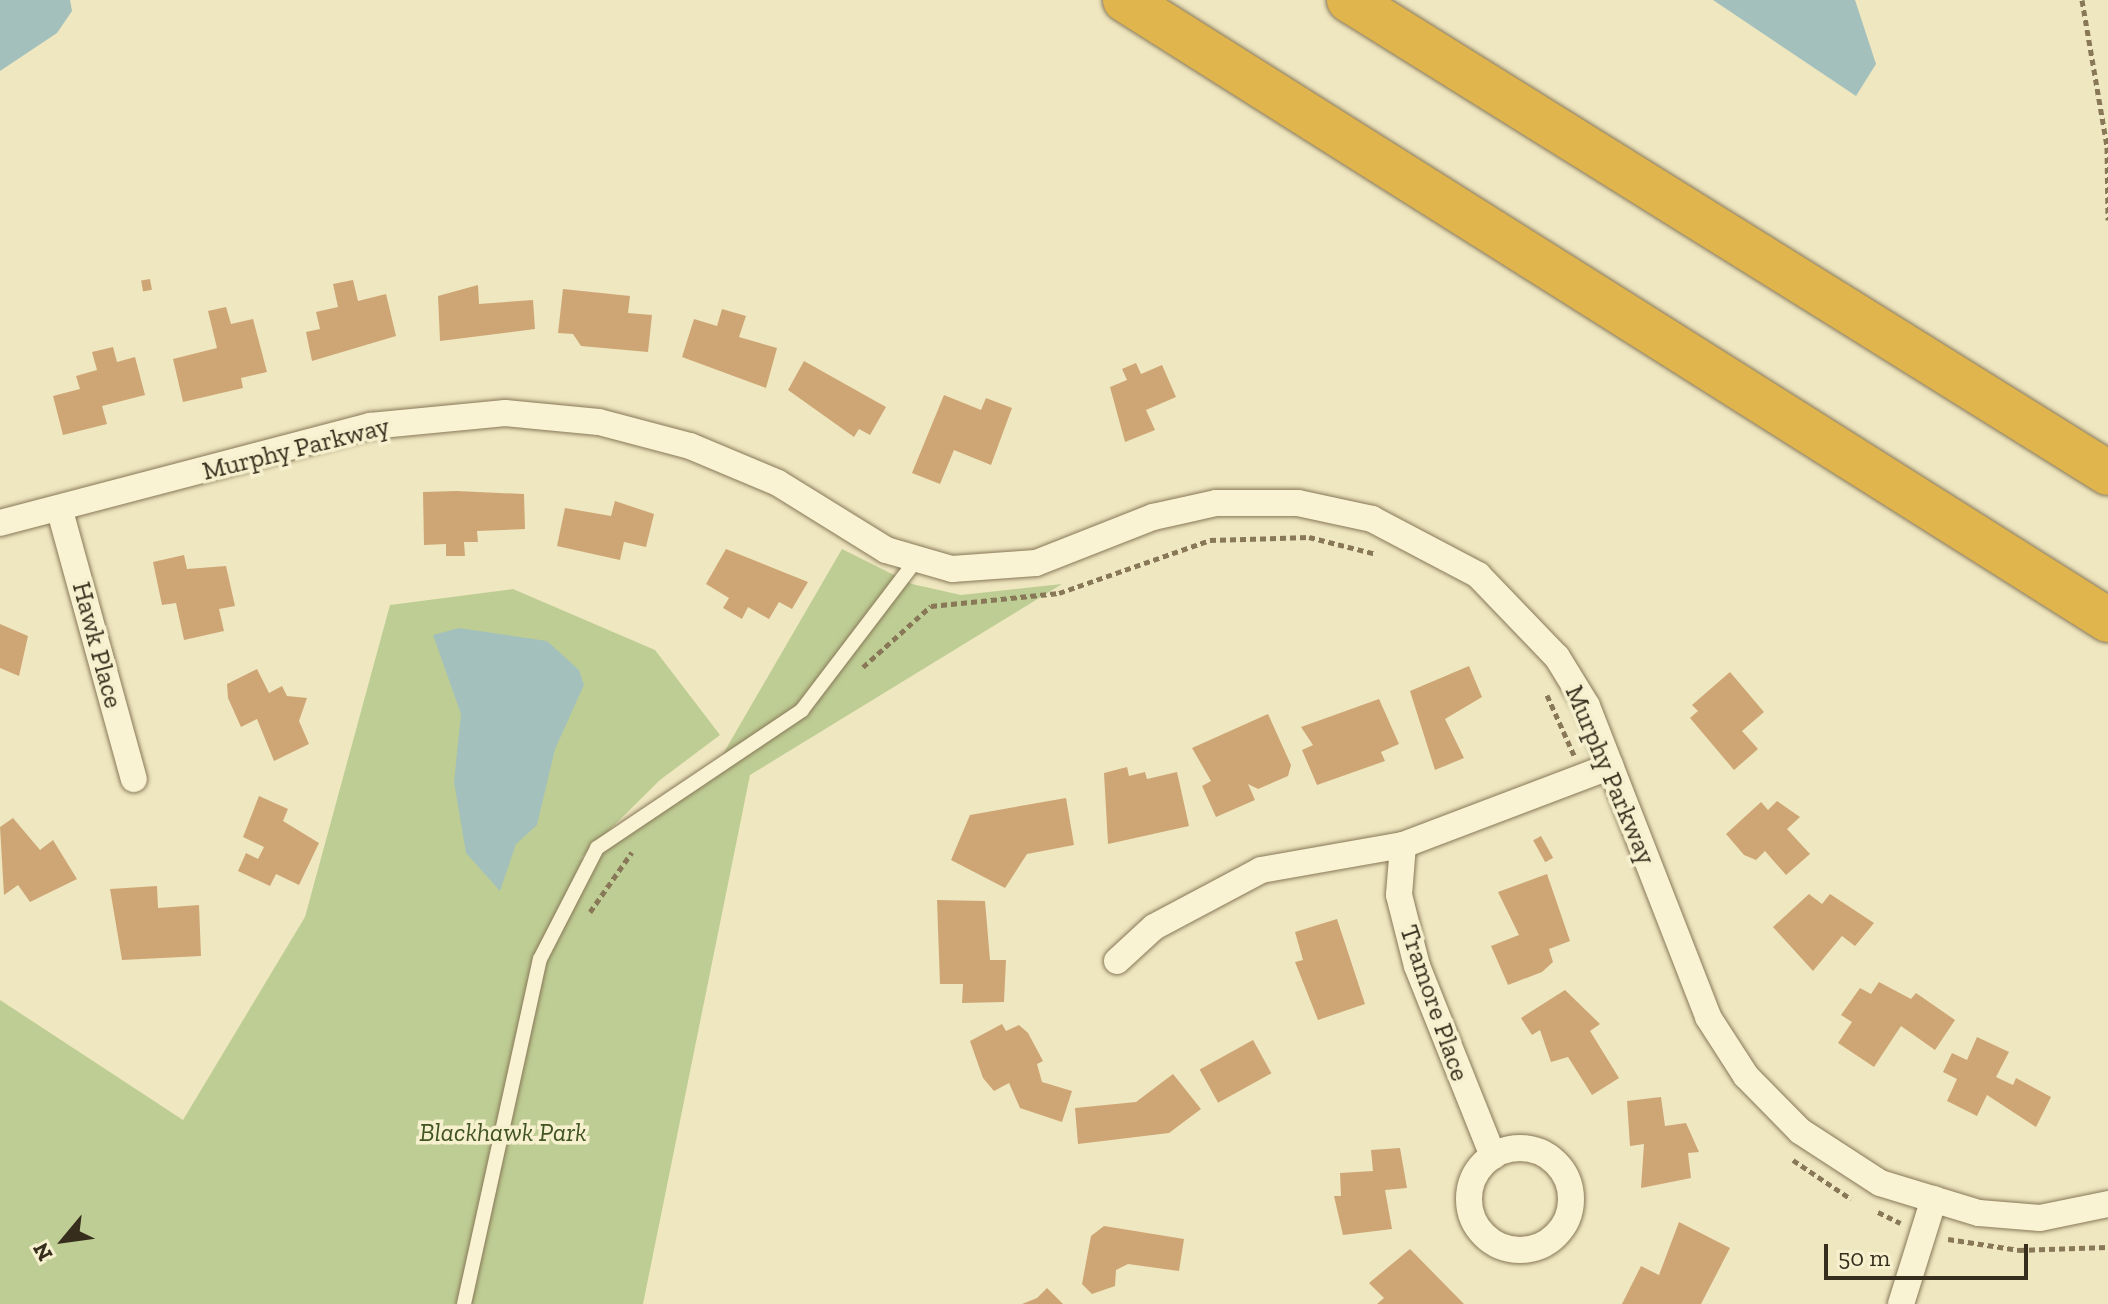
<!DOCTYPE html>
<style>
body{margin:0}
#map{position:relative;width:2108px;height:1304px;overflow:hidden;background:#efe7c0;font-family:"Zilla Slab",serif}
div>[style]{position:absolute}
.green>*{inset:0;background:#becd94}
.water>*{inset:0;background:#a3c0bc}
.building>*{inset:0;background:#cea675;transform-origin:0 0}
.path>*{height:5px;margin-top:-2.5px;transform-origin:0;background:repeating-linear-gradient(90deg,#887858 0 6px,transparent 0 10px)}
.roads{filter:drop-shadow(0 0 2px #887858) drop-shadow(0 0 2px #887858)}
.lane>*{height:14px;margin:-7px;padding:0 7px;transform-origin:7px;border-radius:7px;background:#f9f3d3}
.street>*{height:26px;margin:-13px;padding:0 13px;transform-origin:13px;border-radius:13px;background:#f9f3d3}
.street>.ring{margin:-13px;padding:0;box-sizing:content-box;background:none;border:26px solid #f9f3d3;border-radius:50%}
.highway>*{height:44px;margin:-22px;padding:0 22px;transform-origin:22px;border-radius:22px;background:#e0b54e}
span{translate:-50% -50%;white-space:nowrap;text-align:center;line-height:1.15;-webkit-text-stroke:7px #f6f0cf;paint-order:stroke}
.street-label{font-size:26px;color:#372d1c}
.park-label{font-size:26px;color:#415422;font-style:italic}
.north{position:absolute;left:24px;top:1200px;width:80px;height:80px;-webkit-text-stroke:6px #f6f0cf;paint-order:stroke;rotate:241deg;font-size:22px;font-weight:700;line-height:32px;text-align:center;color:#372d1c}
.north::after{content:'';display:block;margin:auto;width:28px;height:36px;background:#372d1c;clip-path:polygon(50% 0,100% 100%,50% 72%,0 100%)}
.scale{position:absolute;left:1824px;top:1244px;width:204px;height:36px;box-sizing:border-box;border:4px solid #372d1c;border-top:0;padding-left:10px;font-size:24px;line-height:28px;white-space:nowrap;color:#372d1c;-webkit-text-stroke:6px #f6f0cf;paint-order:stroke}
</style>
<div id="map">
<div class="green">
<div style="clip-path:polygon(842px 549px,912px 584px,961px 595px,1062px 584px,750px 775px,643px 1304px,0 1304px,0 1000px,183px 1120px,305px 917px,390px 605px,513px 589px,655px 650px,720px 735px,660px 780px,579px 860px,705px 785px)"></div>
</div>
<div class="water">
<div style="clip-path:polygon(0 0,70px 0,72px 11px,57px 33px,0 71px)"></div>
<div style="clip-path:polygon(1713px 0,1855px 0,1876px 64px,1856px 96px)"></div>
<div style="clip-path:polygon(459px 628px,547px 641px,579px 670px,584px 685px,555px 749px,537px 825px,516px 844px,500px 891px,466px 853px,454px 782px,461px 714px,433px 635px)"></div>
</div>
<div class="building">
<div style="left:150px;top:279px;width:11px;height:9px;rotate:80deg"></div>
<div style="clip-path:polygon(353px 280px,358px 301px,386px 294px,396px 336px,312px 361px,306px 332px,320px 329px,316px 312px,338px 307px,333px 284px)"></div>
<div style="clip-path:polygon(478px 285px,479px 304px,533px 300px,535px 329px,440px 341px,438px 296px)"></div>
<div style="clip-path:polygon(563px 289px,630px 296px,628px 313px,652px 315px,648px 352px,581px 346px,573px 334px,558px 333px)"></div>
<div style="clip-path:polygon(226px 307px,231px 324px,253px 319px,267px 372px,241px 378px,243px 388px,183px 402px,173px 359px,217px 348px,208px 311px)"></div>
<div style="clip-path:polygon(722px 309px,746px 316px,739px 337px,777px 348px,766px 388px,682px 357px,694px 319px,717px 326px)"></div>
<div style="clip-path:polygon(113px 347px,117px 362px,135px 357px,145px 395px,102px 406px,107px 424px,63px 435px,53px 396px,80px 389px,76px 376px,97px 370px,92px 352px)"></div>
<div style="clip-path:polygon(804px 361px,886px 407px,870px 435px,859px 429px,854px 437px,788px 390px)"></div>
<div style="clip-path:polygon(1136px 363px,1141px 374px,1162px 365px,1176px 397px,1146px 410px,1155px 430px,1125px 442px,1110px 387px,1127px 380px,1122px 369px)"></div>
<div style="clip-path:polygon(944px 395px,981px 410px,986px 398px,1012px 408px,991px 465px,954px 450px,940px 484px,912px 473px)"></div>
<div style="clip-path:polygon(456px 491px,524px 494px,525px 529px,477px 531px,478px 542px,464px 542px,465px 556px,446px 556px,446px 544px,424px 545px,423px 492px)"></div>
<div style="clip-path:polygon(615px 501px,654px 514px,646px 547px,624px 542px,620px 560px,557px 546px,565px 508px,611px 516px)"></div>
<div style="clip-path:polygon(726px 549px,808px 582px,792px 609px,779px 602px,769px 619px,748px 607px,742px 619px,723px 608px,729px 598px,706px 584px)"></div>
<div style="clip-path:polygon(184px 555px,187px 569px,226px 566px,235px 606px,219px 609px,224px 631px,184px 640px,176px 603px,162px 605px,153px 562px)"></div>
<div style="clip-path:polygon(0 624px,28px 636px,19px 676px,0 668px)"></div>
<div style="clip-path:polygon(1469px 666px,1482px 697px,1445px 719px,1464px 758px,1435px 770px,1410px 691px)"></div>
<div style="clip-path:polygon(257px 669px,269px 693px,282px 686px,287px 696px,307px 698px,299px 721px,309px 744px,274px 761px,257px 719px,241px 727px,228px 698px,227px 684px)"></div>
<div style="clip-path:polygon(1730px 672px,1764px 712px,1742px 731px,1758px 749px,1734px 770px,1690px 718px,1698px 711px,1692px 705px)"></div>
<div style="clip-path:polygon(1379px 699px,1399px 744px,1381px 752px,1385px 761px,1317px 785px,1302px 750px,1313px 745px,1301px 727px)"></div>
<div style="clip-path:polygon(1268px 714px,1291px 765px,1288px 776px,1258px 789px,1248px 784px,1255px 800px,1216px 817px,1202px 786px,1211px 781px,1192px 748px)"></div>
<div style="clip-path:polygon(1127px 767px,1129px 776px,1145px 772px,1147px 779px,1177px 772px,1189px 826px,1108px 844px,1104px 773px)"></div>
<div style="clip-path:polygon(259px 796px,288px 809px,283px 821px,319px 843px,299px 885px,276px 874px,270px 886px,238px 871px,246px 853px,258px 859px,264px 847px,243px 837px)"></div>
<div style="clip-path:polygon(1066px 798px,1074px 845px,1027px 854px,1005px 888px,951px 860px,970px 815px)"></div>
<div style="clip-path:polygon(1777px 801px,1800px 817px,1787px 829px,1810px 854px,1786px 875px,1765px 851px,1756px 860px,1744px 855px,1726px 834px,1761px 802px,1768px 810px)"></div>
<div style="clip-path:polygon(13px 818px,40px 850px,53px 840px,77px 879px,30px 902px,18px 885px,4px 895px,0 827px)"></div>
<div style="left:1541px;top:836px;width:25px;height:9px;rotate:61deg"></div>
<div style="clip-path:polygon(1547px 874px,1570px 941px,1549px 949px,1553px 962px,1542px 972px,1508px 985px,1491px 946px,1519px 935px,1498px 892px)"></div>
<div style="clip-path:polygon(157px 886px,158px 908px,199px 905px,201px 956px,122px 960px,110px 889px)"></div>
<div style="clip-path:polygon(1809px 894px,1822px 904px,1830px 894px,1874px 923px,1855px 946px,1842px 936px,1813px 971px,1773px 927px)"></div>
<div style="clip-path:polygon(937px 900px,985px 901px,990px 960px,1006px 960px,1004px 1002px,962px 1003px,963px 984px,940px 984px)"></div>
<div style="clip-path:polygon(1337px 919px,1365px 1004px,1318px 1020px,1295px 962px,1303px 960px,1295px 932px)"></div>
<div style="clip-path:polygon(1879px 982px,1911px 999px,1916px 993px,1955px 1020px,1935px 1050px,1901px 1026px,1874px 1067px,1838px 1043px,1852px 1022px,1841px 1015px,1860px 988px,1871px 994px)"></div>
<div style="clip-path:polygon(1565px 990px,1600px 1024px,1590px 1031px,1619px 1078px,1592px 1095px,1568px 1057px,1551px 1062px,1540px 1030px,1532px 1035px,1521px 1018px)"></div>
<div style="clip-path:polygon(1002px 1024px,1006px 1031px,1019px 1025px,1028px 1033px,1043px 1061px,1037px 1064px,1042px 1082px,1072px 1091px,1062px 1122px,1020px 1108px,1009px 1083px,994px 1091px,983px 1078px,970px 1041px)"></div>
<div style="clip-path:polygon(1977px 1037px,2009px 1052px,1996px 1077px,2013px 1085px,2016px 1078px,2051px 1097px,2036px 1127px,1987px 1095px,1977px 1116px,1947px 1101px,1957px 1079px,1943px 1072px,1952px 1053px,1967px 1060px)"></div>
<div style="left:1253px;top:1040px;width:38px;height:61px;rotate:61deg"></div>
<div style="clip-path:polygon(1173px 1074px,1201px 1109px,1169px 1133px,1078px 1144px,1075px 1108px,1136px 1102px)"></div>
<div style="clip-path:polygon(1661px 1097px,1665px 1126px,1686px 1123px,1699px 1152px,1688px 1153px,1691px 1178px,1641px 1188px,1644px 1144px,1630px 1146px,1627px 1101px)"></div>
<div style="clip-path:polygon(1400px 1148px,1407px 1188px,1385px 1190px,1392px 1229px,1343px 1235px,1334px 1196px,1341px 1196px,1340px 1173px,1373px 1171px,1371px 1150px)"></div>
<div style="clip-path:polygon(1679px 1222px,1730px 1248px,1701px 1304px,1622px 1304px,1641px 1266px,1659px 1275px)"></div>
<div style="clip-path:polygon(1104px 1226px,1184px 1239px,1179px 1271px,1128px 1264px,1116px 1270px,1115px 1286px,1092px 1294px,1082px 1284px,1091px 1236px)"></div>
<div style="clip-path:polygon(1410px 1249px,1464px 1304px,1377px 1304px,1384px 1298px,1369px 1283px)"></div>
<div style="clip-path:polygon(1047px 1288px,1063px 1304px,1022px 1304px,1037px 1298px)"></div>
</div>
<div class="path">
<div style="left:2082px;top:0;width:149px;rotate:80.3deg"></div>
<div style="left:2107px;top:147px;width:73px;rotate:89.2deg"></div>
<div style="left:863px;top:667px;width:91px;rotate:-41.9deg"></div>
<div style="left:931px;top:606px;width:129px;rotate:-5.8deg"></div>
<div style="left:1059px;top:593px;width:160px;rotate:-19.3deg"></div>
<div style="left:1210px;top:540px;width:99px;rotate:-1.7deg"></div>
<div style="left:1309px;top:537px;width:69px;rotate:14.2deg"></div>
<div style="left:1547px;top:695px;width:66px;rotate:65.8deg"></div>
<div style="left:590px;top:912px;width:73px;rotate:-55deg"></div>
<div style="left:1793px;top:1160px;width:70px;rotate:33.9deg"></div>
<div style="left:1878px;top:1212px;width:25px;rotate:26deg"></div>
<div style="left:1948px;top:1239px;width:72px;rotate:8.8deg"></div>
<div style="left:2019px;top:1250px;width:89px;rotate:-1.9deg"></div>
</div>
<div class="roads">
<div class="lane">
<div style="left:464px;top:1304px;width:353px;rotate:-77.6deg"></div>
<div style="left:540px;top:959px;width:125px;rotate:-62.8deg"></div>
<div style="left:597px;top:848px;width:247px;rotate:-33.9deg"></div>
<div style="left:802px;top:710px;width:190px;rotate:-52.7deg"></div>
</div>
<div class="street">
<div style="left:60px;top:511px;width:278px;rotate:74.6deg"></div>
<div style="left:0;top:523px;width:383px;rotate:-14.7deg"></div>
<div style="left:370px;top:426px;width:136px;rotate:-5.5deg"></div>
<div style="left:505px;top:413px;width:94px;rotate:5.5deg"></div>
<div style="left:599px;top:422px;width:94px;rotate:14.8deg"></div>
<div style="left:690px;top:446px;width:95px;rotate:22.8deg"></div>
<div style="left:778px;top:483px;width:127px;rotate:31.8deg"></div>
<div style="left:886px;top:550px;width:69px;rotate:16.1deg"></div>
<div style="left:952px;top:569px;width:84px;rotate:-4.1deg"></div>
<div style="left:1036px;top:563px;width:126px;rotate:-21.5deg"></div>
<div style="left:1153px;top:517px;width:65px;rotate:-12.5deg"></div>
<div style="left:1216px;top:503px;width:82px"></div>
<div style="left:1298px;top:503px;width:76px;rotate:12.2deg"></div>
<div style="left:1372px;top:519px;width:120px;rotate:27.8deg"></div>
<div style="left:1478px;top:575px;width:114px;rotate:46.1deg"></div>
<div style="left:1557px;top:657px;width:57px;rotate:58.5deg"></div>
<div style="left:1587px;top:706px;width:334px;rotate:68.7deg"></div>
<div style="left:1708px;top:1017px;width:70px;rotate:57.2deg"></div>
<div style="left:1746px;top:1076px;width:77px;rotate:45.5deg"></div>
<div style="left:1800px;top:1131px;width:95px;rotate:33deg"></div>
<div style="left:1880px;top:1183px;width:103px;rotate:16.9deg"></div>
<div style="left:1979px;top:1213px;width:61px;rotate:4.7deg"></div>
<div style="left:2040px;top:1218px;width:69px;rotate:-11.6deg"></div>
<div style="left:1403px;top:845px;width:50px;rotate:94.6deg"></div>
<div style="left:1399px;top:895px;width:73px;rotate:75.8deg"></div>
<div style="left:1417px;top:966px;width:205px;rotate:68.2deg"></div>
<div style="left:1117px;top:961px;width:50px;rotate:-42.6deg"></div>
<div style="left:1154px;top:927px;width:121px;rotate:-28deg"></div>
<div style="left:1261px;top:870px;width:144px;rotate:-10deg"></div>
<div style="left:1403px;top:845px;width:222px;rotate:-20.8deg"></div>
<div class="ring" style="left:1469px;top:1148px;width:76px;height:76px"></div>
<div style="left:1901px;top:1304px;width:110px;rotate:-72.6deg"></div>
</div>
<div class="highway">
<div style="left:1125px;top:0;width:1162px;rotate:32.24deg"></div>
<div style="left:1349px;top:0;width:894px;rotate:31.93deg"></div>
</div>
</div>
<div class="street-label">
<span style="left:296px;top:449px;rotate:-14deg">Murphy Parkway</span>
<span style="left:97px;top:645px;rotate:75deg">Hawk Place</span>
<span style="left:1610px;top:775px;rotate:67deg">Murphy Parkway</span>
<span style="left:1434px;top:1003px;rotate:71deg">Tramore Place</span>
</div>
<div class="park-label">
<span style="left:503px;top:1133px">Blackhawk Park</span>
</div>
<div class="north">N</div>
<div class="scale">50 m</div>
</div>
